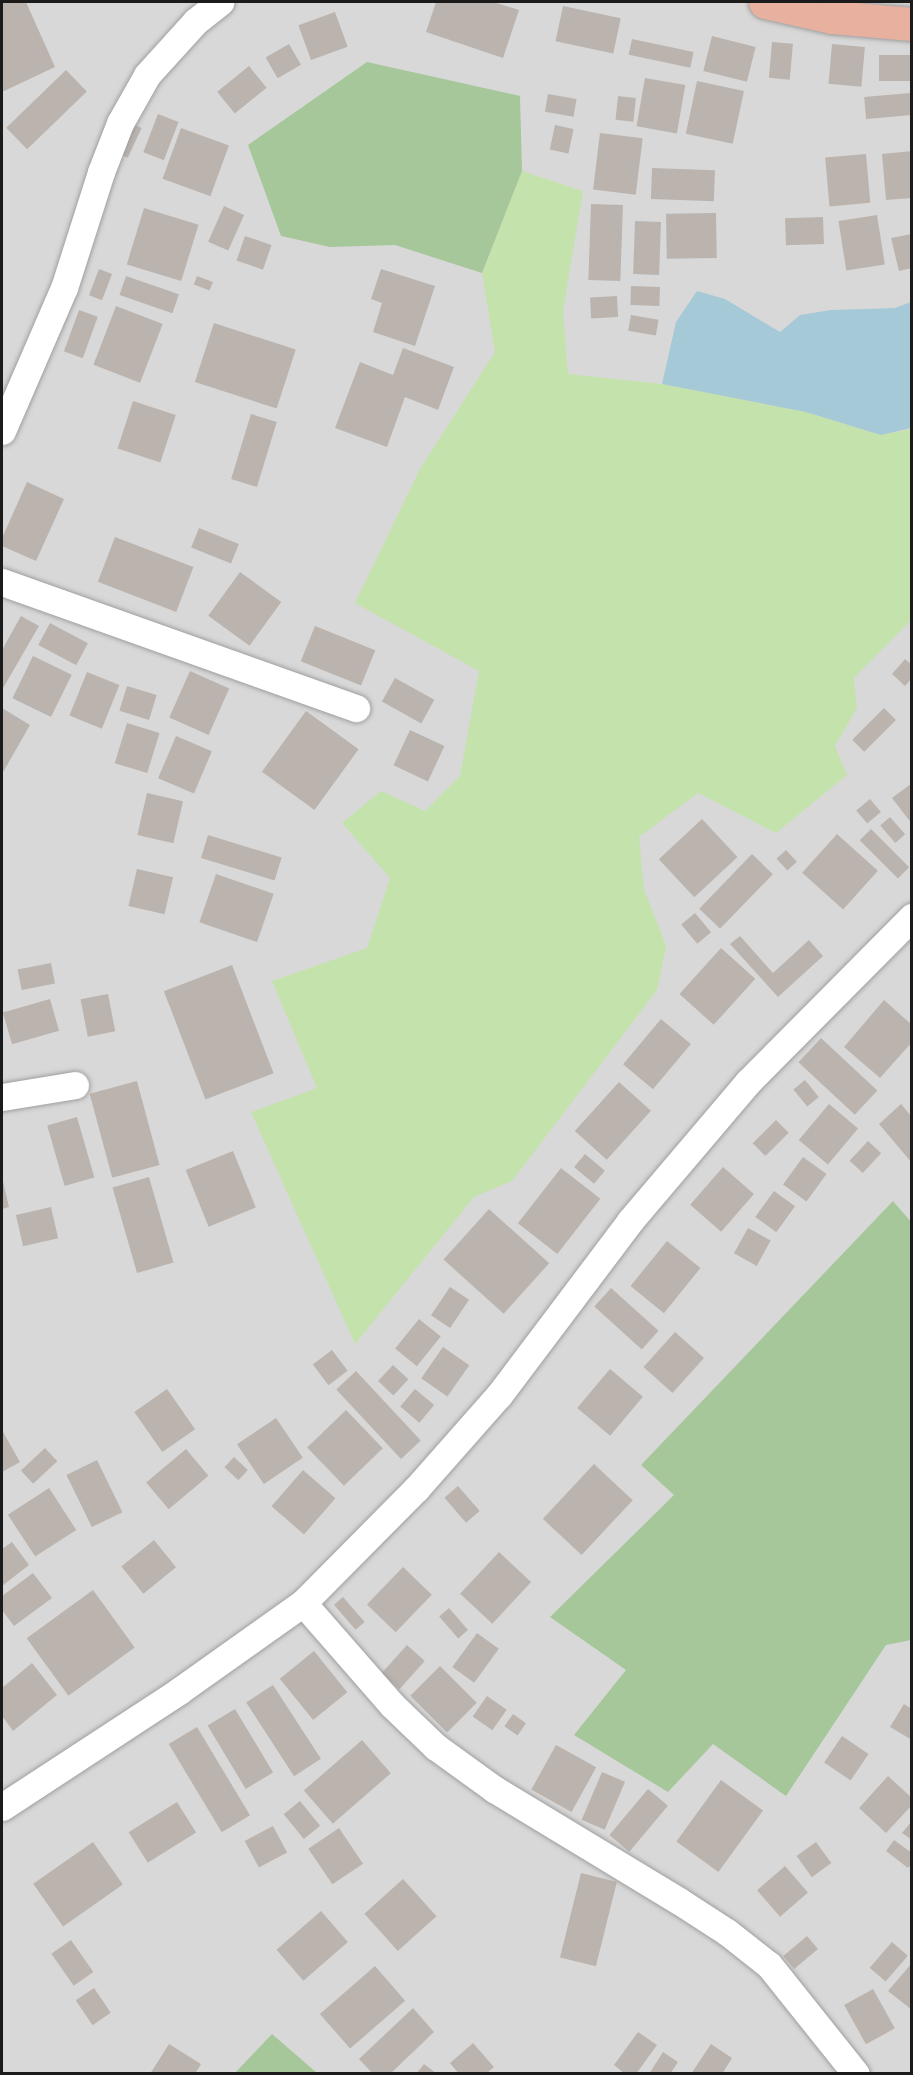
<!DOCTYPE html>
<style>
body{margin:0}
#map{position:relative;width:913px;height:2075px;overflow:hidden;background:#ece8e1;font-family:"Archivo Narrow",sans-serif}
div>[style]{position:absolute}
.residential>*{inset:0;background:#d9d8d8;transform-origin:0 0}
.grass>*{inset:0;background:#c4e2ab}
.forest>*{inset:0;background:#a5c79a}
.water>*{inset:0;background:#a5c9d6}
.building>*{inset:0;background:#bbb4ae;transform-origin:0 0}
.roads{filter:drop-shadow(0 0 2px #9f9f9f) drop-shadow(0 0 2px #9f9f9f)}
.minor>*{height:27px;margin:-13.5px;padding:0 13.5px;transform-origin:13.5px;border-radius:13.5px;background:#fff}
.trunk>*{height:33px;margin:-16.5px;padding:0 16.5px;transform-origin:16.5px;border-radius:16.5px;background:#e8b09e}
span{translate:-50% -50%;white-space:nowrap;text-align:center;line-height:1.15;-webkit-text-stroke:5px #fff;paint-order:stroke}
.frame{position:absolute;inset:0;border:3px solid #1b1b1b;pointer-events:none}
</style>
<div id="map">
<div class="residential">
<div style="left:2px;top:2px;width:909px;height:2071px"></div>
</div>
<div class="grass">
<div style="clip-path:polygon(522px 171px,583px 191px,563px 311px,568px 374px,662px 384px,806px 412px,881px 435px,911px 429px,911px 620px,854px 678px,857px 708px,835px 746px,847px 775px,776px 833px,698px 793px,639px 837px,644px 889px,666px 946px,657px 990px,512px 1181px,474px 1197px,355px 1344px,251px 1112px,317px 1088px,272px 981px,367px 948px,390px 878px,342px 823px,381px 791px,425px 811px,460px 776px,479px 671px,355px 603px,420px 469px,495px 352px,482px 273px)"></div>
</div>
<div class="forest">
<div style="clip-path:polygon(367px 62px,520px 96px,522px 171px,482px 273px,395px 245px,330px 247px,281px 236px,248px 145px)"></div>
<div style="clip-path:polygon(893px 1201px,912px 1223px,911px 1640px,886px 1645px,786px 1796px,713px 1744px,668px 1792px,574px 1735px,626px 1670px,550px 1617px,674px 1495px,641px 1465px)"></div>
<div style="clip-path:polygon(272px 2034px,317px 2073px,235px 2073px)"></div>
</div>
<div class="water">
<div style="clip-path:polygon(697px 291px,725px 299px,780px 332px,800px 315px,831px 310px,895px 308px,911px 302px,911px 428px,881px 435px,806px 412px,662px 384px,676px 322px)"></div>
</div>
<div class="building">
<div style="clip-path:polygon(2px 2px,26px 2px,55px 67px,2px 92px)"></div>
<div style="clip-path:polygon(436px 2px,493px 2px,519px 10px,503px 58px,426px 32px)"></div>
<div style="left:563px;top:6px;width:59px;height:36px;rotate:12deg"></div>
<div style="left:335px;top:12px;width:37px;height:39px;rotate:70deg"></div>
<div style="left:712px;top:36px;width:45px;height:36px;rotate:14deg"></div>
<div style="left:632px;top:39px;width:63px;height:16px;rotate:12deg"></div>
<div style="left:772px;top:42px;width:21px;height:36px;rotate:5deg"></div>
<div style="left:289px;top:44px;width:24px;height:27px;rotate:60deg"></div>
<div style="left:832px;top:44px;width:33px;height:40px;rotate:5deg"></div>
<div style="left:912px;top:55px;width:26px;height:33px;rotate:90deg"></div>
<div style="left:249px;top:66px;width:28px;height:41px;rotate:51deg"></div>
<div style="left:66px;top:70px;width:30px;height:83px;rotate:46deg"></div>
<div style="left:645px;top:78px;width:41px;height:49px;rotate:10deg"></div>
<div style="left:697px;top:81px;width:48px;height:54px;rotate:12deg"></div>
<div style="left:910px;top:93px;width:22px;height:46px;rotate:85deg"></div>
<div style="left:548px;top:94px;width:29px;height:18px;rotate:10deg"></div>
<div style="left:618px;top:96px;width:18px;height:24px;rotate:6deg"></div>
<div style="left:158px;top:114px;width:22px;height:41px;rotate:21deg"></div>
<div style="left:129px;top:122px;width:14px;height:33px;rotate:25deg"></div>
<div style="left:555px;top:125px;width:19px;height:25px;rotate:12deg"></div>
<div style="left:181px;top:128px;width:51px;height:54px;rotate:20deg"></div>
<div style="left:600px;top:133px;width:43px;height:57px;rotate:7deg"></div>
<div style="clip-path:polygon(912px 151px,912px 198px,886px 200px,882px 154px)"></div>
<div style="left:866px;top:154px;width:49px;height:41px;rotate:85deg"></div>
<div style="left:652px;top:168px;width:63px;height:31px;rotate:2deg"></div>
<div style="left:591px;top:204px;width:32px;height:76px;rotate:2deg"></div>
<div style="left:224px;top:206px;width:22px;height:39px;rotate:24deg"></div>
<div style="left:144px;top:208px;width:57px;height:59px;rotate:17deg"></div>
<div style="left:716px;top:213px;width:45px;height:50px;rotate:89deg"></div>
<div style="left:877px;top:215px;width:50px;height:39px;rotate:81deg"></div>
<div style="left:823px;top:217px;width:27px;height:38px;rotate:88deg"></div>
<div style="left:635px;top:221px;width:26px;height:53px;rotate:2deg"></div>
<div style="clip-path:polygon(912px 234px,912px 268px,899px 271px,891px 238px)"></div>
<div style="left:245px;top:236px;width:28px;height:26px;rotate:19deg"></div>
<div style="left:99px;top:269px;width:14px;height:28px;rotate:21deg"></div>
<div style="clip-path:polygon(381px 269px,435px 286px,415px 346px,373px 332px,382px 303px,371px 299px)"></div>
<div style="left:126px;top:276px;width:56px;height:20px;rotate:19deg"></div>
<div style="left:197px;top:276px;width:17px;height:9px;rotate:21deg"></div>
<div style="left:631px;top:286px;width:29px;height:19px;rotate:2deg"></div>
<div style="left:617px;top:296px;width:21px;height:27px;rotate:87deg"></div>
<div style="left:116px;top:306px;width:50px;height:63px;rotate:21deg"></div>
<div style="left:79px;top:310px;width:20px;height:44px;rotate:20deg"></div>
<div style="left:631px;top:315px;width:28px;height:16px;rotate:10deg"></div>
<div style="left:214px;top:323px;width:86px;height:62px;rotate:18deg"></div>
<div style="clip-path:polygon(403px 348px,454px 367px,438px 410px,405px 397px,387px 447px,335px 428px,360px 362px,393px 375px)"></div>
<div style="left:133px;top:401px;width:45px;height:50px;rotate:18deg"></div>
<div style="left:251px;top:414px;width:27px;height:68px;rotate:17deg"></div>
<div style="clip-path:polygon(27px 482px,64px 499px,36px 561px,2px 546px,2px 538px)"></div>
<div style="left:199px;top:528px;width:43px;height:21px;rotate:22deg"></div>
<div style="left:115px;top:537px;width:84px;height:48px;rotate:21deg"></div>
<div style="left:240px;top:572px;width:51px;height:54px;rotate:36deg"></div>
<div style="clip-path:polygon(21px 616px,39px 626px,2px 690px,2px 650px)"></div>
<div style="left:50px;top:623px;width:43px;height:25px;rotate:28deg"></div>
<div style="left:315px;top:626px;width:65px;height:38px;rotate:22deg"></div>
<div style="left:33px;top:656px;width:43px;height:47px;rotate:26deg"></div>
<div style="clip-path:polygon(905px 659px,912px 665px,912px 678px,905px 686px,892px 674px)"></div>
<div style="left:190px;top:671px;width:43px;height:51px;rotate:24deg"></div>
<div style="left:87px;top:672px;width:35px;height:47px;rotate:22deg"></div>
<div style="left:395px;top:678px;width:45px;height:27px;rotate:29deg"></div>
<div style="left:127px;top:686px;width:31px;height:26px;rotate:17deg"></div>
<div style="clip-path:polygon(2px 708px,30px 725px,2px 774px)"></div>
<div style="left:884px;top:708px;width:17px;height:45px;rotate:45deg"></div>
<div style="left:306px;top:711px;width:65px;height:75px;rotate:36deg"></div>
<div style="left:127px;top:723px;width:34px;height:42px;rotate:17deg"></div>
<div style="left:410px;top:730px;width:38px;height:39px;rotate:25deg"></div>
<div style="left:176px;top:736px;width:39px;height:46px;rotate:23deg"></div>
<div style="clip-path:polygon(912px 783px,912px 824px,892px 798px)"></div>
<div style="left:147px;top:793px;width:37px;height:43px;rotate:13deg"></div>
<div style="left:870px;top:799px;width:17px;height:18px;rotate:50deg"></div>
<div style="left:890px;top:817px;width:23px;height:13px;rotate:49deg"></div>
<div style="left:702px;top:819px;width:52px;height:59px;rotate:47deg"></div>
<div style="left:871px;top:829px;width:54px;height:16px;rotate:45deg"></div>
<div style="left:837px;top:834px;width:55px;height:52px;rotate:42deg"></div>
<div style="left:208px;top:835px;width:77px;height:24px;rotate:17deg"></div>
<div style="left:786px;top:850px;width:16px;height:13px;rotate:47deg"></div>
<div style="left:752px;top:854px;width:29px;height:76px;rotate:44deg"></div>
<div style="left:137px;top:869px;width:37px;height:38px;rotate:13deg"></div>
<div style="left:216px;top:874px;width:61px;height:51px;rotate:19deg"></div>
<div style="left:695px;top:913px;width:25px;height:18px;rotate:50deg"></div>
<div style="clip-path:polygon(740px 936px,773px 973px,809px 940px,823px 956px,778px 997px,730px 944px)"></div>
<div style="left:721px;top:948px;width:46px;height:62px;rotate:42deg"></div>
<div style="left:51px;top:963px;width:21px;height:34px;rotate:79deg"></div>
<div style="left:232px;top:965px;width:116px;height:73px;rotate:69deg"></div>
<div style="left:108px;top:994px;width:38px;height:28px;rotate:79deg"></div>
<div style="left:50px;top:999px;width:33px;height:49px;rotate:74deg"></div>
<div style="clip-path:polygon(884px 1000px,912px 1025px,912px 1042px,880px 1078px,844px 1047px)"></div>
<div style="left:661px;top:1019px;width:39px;height:59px;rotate:40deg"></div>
<div style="left:821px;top:1038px;width:77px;height:33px;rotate:43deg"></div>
<div style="left:805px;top:1080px;width:22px;height:15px;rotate:51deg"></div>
<div style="left:137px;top:1081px;width:87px;height:49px;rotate:75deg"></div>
<div style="left:619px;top:1082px;width:43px;height:66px;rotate:42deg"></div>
<div style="left:829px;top:1104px;width:38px;height:47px;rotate:40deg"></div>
<div style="clip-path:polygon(901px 1104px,912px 1117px,912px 1163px,879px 1124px)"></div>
<div style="left:77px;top:1117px;width:63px;height:31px;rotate:74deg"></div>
<div style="left:776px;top:1120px;width:18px;height:33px;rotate:45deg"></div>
<div style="left:868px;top:1141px;width:18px;height:27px;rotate:43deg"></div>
<div style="left:233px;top:1151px;width:61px;height:51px;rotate:68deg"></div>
<div style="left:585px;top:1154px;width:26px;height:17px;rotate:40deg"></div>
<div style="left:803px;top:1157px;width:29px;height:34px;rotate:36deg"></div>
<div style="left:723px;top:1167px;width:41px;height:50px;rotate:41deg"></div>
<div style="left:561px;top:1168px;width:50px;height:70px;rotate:38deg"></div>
<div style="clip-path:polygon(2px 1177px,9px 1207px,2px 1209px)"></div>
<div style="left:149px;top:1177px;width:89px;height:38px;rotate:74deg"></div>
<div style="left:774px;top:1191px;width:26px;height:32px;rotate:36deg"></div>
<div style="left:51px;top:1207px;width:32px;height:36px;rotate:77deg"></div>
<div style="left:489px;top:1209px;width:81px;height:68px;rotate:42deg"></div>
<div style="left:748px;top:1228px;width:26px;height:29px;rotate:29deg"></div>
<div style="left:667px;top:1241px;width:43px;height:58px;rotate:39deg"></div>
<div style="left:450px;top:1287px;width:23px;height:34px;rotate:34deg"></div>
<div style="left:611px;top:1288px;width:64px;height:25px;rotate:42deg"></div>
<div style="left:419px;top:1319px;width:28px;height:38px;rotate:39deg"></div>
<div style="left:675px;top:1332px;width:39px;height:47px;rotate:42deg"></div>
<div style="left:443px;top:1347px;width:32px;height:38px;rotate:35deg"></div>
<div style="left:332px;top:1350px;width:26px;height:24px;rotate:53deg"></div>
<div style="left:393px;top:1365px;width:21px;height:22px;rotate:43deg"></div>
<div style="left:610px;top:1369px;width:43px;height:51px;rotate:40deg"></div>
<div style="left:356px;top:1371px;width:95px;height:27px;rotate:47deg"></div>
<div style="left:167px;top:1389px;width:49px;height:40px;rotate:55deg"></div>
<div style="left:415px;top:1389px;width:25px;height:23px;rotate:40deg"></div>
<div style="left:346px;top:1410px;width:53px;height:54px;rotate:46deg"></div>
<div style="left:276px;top:1418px;width:48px;height:47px;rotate:56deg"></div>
<div style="clip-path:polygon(2px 1430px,20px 1462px,2px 1472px)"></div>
<div style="left:45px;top:1448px;width:18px;height:33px;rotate:47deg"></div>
<div style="left:186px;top:1449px;width:35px;height:52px;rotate:50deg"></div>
<div style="left:234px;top:1457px;width:19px;height:14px;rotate:43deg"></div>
<div style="left:97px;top:1460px;width:58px;height:34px;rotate:64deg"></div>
<div style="left:594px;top:1464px;width:53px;height:75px;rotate:43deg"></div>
<div style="left:303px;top:1470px;width:43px;height:48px;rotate:41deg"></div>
<div style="left:458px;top:1486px;width:33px;height:18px;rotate:49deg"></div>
<div style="left:49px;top:1488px;width:50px;height:49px;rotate:57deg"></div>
<div style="left:154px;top:1540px;width:35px;height:42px;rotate:51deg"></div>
<div style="clip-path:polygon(12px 1542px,29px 1565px,2px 1586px,2px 1549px)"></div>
<div style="left:499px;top:1552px;width:44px;height:57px;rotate:43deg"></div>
<div style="left:403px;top:1567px;width:40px;height:52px;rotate:44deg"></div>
<div style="clip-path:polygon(33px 1573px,52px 1598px,14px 1626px,2px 1610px,2px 1596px)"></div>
<div style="left:93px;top:1590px;width:71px;height:82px;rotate:54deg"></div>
<div style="left:343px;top:1597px;width:33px;height:12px;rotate:49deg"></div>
<div style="left:449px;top:1608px;width:29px;height:13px;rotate:49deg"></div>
<div style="left:477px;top:1633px;width:27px;height:42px;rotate:36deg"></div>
<div style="left:407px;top:1645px;width:24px;height:38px;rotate:42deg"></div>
<div style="left:314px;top:1651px;width:53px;height:44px;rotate:51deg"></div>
<div style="clip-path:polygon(32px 1663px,57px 1695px,13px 1731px,2px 1716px,2px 1688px)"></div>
<div style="left:440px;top:1666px;width:52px;height:42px;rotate:45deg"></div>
<div style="left:273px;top:1685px;width:88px;height:32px;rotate:57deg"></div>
<div style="left:487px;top:1696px;width:24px;height:25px;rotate:35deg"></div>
<div style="clip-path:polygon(904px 1704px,912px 1709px,912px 1740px,890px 1727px)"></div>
<div style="left:235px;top:1709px;width:74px;height:32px;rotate:59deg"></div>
<div style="left:513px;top:1714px;width:16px;height:15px;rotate:35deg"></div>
<div style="left:197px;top:1727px;width:103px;height:33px;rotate:59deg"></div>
<div style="left:842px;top:1736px;width:32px;height:32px;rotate:34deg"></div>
<div style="left:362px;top:1740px;width:44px;height:77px;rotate:49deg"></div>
<div style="left:556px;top:1745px;width:46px;height:51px;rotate:29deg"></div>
<div style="left:602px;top:1772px;width:25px;height:52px;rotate:23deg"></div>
<div style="clip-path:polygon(888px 1776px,912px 1798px,912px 1805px,886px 1833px,859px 1808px)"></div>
<div style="left:721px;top:1780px;width:52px;height:76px;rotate:36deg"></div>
<div style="left:648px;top:1789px;width:26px;height:60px;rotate:40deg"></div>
<div style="left:300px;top:1801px;width:32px;height:21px;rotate:51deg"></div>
<div style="left:177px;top:1802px;width:36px;height:57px;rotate:58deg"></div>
<div style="clip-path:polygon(912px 1821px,912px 1840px,902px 1833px)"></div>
<div style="left:273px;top:1826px;width:30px;height:32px;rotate:62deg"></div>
<div style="left:339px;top:1828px;width:43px;height:37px;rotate:56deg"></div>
<div style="clip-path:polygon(894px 1840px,912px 1853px,912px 1863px,908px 1868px,886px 1851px)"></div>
<div style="left:93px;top:1842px;width:52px;height:73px;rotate:55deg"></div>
<div style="left:816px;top:1842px;width:26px;height:24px;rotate:54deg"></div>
<div style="left:785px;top:1866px;width:35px;height:37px;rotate:49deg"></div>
<div style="left:581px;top:1873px;width:37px;height:87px;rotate:14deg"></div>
<div style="left:403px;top:1879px;width:50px;height:52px;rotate:48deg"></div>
<div style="left:321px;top:1911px;width:41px;height:59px;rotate:49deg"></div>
<div style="left:807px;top:1936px;width:17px;height:31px;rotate:50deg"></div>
<div style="left:71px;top:1940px;width:39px;height:24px;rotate:55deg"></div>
<div style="left:892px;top:1942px;width:21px;height:34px;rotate:41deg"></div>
<div style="clip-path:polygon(912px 1963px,912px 2010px,888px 1991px)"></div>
<div style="left:375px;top:1966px;width:46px;height:73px;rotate:49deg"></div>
<div style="left:94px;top:1988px;width:30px;height:22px;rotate:56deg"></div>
<div style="left:873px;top:1989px;width:45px;height:33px;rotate:61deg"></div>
<div style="clip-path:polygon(413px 2008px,434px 2032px,390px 2074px,373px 2074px,359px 2059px)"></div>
<div style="clip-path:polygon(638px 2032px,657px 2045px,636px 2074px,625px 2074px,614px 2065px)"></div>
<div style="clip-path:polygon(473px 2043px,494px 2067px,486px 2074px,459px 2074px,450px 2063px)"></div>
<div style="clip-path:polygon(169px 2044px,201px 2064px,195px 2074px,150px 2074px)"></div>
<div style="clip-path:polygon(711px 2044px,732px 2058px,722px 2074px,691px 2074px)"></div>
<div style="clip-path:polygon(663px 2052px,678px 2062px,670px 2074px,649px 2074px)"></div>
<div style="clip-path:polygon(424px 2064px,437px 2074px,416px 2074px)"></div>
</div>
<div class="roads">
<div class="minor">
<div style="left:2px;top:431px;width:156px;rotate:-66.6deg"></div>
<div style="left:64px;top:288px;width:122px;rotate:-72.3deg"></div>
<div style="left:101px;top:172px;width:53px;rotate:-68.8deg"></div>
<div style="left:120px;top:123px;width:55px;rotate:-60.6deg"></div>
<div style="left:147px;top:75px;width:73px;rotate:-47.8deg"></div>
<div style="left:196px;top:21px;width:31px;rotate:-38deg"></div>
<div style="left:2px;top:582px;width:376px;rotate:19.6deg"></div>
<div style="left:2px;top:1097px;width:74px;rotate:-9.3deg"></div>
<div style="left:303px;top:1603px;width:135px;rotate:48.9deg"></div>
<div style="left:392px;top:1705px;width:61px;rotate:43.7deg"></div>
<div style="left:436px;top:1747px;width:72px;rotate:35.9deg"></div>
<div style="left:494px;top:1789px;width:216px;rotate:31.2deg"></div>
<div style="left:679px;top:1901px;width:57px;rotate:32.9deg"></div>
<div style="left:727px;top:1932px;width:53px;rotate:38.2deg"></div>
<div style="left:769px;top:1965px;width:139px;rotate:51.4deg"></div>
<div style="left:2px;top:1807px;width:212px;rotate:-33.2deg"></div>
<div style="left:179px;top:1691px;width:152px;rotate:-35.4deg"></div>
<div style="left:303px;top:1603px;width:161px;rotate:-45.3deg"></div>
<div style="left:416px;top:1489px;width:125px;rotate:-48.6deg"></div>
<div style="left:499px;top:1395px;width:218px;rotate:-53deg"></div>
<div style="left:630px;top:1221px;width:182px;rotate:-49.7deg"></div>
<div style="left:748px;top:1082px;width:233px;rotate:-45.2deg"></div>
</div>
<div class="trunk">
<div style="left:765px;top:2px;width:69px;rotate:12.6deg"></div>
<div style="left:832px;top:17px;width:80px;rotate:5deg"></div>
</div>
</div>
<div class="frame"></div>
</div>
